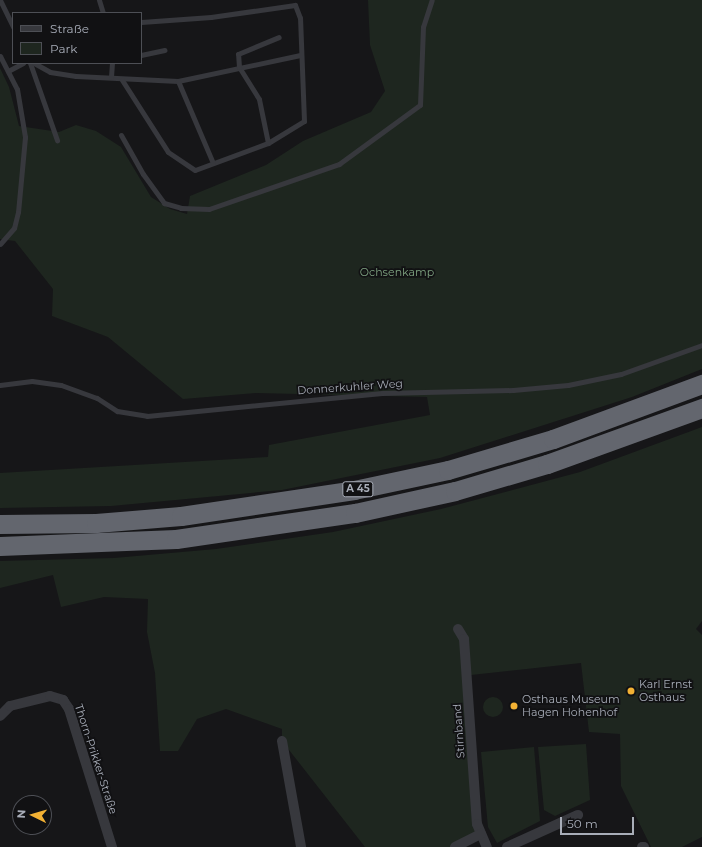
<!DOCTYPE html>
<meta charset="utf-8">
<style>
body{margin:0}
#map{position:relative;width:702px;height:847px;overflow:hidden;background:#161618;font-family:Montserrat,sans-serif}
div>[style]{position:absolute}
.green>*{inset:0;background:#1e261f}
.round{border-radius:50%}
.service>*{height:5px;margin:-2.5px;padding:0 2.5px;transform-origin:2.5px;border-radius:2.5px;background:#37383d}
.minor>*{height:10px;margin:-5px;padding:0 5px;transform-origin:5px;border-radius:5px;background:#37383d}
.motorway>*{height:19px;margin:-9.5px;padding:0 9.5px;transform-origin:9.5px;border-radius:9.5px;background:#63666e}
.dots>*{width:11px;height:11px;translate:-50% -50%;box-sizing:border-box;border:2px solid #111113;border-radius:50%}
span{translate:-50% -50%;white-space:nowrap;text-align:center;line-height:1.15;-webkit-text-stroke:3.5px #111113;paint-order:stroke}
.shield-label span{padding:1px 3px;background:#111113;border:1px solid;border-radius:3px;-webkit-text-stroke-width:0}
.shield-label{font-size:10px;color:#a8adb8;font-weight:700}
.park-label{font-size:11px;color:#7fa381}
.street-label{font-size:11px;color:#a8adb8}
.poi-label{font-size:11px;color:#a8adb8}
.left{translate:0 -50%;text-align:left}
.legend{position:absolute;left:12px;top:12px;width:130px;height:52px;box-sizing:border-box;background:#111113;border:1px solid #4d4f55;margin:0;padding:5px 7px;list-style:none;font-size:12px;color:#a8adb8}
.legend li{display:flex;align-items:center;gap:8px;height:20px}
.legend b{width:20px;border:1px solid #4d4f55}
.north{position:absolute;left:12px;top:795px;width:40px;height:40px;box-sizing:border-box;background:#111113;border:1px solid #4d4f55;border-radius:50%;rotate:275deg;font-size:11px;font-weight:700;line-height:16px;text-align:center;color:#a8adb8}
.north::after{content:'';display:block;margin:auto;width:14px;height:18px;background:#f2b134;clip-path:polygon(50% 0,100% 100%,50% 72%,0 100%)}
.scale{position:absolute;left:560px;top:817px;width:74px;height:18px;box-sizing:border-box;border:2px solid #a8adb8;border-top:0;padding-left:5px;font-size:12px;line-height:14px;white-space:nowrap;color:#a8adb8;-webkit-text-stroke:3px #111113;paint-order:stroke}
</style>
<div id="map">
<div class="green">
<div style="clip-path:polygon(368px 0,702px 0,702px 369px,632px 397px,440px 458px,282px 490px,111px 506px,0 508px,0 473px,268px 457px,269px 445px,430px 415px,427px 397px,256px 393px,183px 399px,108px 337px,52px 316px,53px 289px,15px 241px,0 239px,0 68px,9px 87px,19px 126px,59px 132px,76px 125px,96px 131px,121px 147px,151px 197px,170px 209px,187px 214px,190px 196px,266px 165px,303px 141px,371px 112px,385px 91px,370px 45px)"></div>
<div style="clip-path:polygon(702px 427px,702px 621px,696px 629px,702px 635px,702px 837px,682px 847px,651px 847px,621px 786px,620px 734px,589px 732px,581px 663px,471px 675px,479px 831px,452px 847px,365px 847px,282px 741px,282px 729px,226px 709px,197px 719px,178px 751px,160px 751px,155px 673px,147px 632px,148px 599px,104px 597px,61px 607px,53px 575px,0 588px,0 561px,114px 558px,216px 549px,333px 532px,441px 509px,580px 472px)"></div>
<div class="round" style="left:483px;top:697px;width:20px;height:20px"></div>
<div style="clip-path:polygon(586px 744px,590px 800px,555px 816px,544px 810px,538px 747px)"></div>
<div style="clip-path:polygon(534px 747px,540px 821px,497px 843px,488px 827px,481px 752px)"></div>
</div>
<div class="service">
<div style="left:0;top:0;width:30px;rotate:64deg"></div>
<div style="left:99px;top:0;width:14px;rotate:73deg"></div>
<div style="left:141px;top:55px;width:24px;rotate:-12deg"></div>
<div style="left:0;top:56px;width:37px;rotate:63deg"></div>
<div style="left:17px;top:89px;width:49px;rotate:80.5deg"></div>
<div style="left:25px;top:137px;width:75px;rotate:95.3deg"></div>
<div style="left:18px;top:212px;width:16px;rotate:104deg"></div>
<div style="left:14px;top:228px;width:21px;rotate:131deg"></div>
<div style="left:30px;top:63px;width:82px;rotate:70.7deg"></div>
<div style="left:34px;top:63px;width:18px;rotate:29deg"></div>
<div style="left:50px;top:72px;width:26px;rotate:9deg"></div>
<div style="left:76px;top:76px;width:102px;rotate:2.8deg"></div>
<div style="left:178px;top:81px;width:125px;rotate:-12deg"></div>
<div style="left:8px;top:71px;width:17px;rotate:-28deg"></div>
<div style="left:111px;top:77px;width:14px;rotate:-86deg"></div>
<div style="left:122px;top:80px;width:85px;rotate:57.4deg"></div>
<div style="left:168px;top:152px;width:32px;rotate:34deg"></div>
<div style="left:195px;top:170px;width:78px;rotate:-20.3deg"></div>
<div style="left:268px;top:143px;width:42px;rotate:-31.4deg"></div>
<div style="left:304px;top:121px;width:103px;rotate:-92.2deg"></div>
<div style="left:300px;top:18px;width:14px;rotate:-111deg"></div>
<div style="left:295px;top:5px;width:85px;rotate:171.9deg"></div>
<div style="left:211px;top:17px;width:70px;rotate:175.9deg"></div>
<div style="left:178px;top:81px;width:89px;rotate:66.9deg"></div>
<div style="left:121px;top:135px;width:45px;rotate:60.6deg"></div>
<div style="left:143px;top:174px;width:36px;rotate:54deg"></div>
<div style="left:164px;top:203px;width:18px;rotate:16deg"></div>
<div style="left:181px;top:208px;width:28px;rotate:2deg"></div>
<div style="left:209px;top:209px;width:138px;rotate:-19.1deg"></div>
<div style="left:339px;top:164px;width:100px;rotate:-36.1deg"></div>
<div style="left:420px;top:105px;width:78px;rotate:-87.8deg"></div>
<div style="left:423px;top:27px;width:28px;rotate:-72deg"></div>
<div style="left:268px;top:143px;width:45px;rotate:-101.6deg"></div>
<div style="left:259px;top:99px;width:38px;rotate:-122deg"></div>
<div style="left:239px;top:67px;width:13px;rotate:-94deg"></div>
<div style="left:238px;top:54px;width:44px;rotate:-22.5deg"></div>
<div style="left:0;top:385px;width:32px;rotate:-7deg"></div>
<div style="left:32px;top:381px;width:29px;rotate:8deg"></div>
<div style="left:61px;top:385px;width:38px;rotate:20deg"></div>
<div style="left:97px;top:398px;width:24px;rotate:33deg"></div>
<div style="left:117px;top:411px;width:30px;rotate:9deg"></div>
<div style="left:147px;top:416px;width:236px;rotate:-5.6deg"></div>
<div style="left:382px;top:393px;width:131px;rotate:-1.3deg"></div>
<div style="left:513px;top:390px;width:55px;rotate:-5.2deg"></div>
<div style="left:568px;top:385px;width:54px;rotate:-11.7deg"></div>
<div style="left:621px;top:374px;width:86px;rotate:-19.7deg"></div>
</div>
<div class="minor">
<div style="left:458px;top:629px;width:12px;rotate:59deg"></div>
<div style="left:464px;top:639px;width:185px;rotate:86deg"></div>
<div style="left:477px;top:824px;width:25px;rotate:67deg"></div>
<div style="left:0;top:716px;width:14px;rotate:-45deg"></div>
<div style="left:10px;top:706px;width:41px;rotate:-14deg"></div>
<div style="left:50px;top:696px;width:14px;rotate:17deg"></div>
<div style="left:63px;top:700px;width:11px;rotate:56deg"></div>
<div style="left:69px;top:709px;width:145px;rotate:72.7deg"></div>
<div style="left:282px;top:741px;width:108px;rotate:79.8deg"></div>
<div style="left:455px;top:847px;width:29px;rotate:-27deg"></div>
<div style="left:507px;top:847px;width:78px;rotate:-24.3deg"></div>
<div style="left:642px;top:847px;width:2px"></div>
</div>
<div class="motorway">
<div style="left:0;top:524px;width:96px;rotate:-0.6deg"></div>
<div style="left:96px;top:523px;width:85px;rotate:-4.7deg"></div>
<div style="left:181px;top:516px;width:175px;rotate:-8.5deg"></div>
<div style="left:354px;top:490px;width:96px;rotate:-12deg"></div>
<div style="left:448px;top:470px;width:109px;rotate:-16.4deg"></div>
<div style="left:553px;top:439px;width:159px;rotate:-20.3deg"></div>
<div style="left:0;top:546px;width:176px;rotate:-2.3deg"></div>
<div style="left:176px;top:539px;width:181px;rotate:-8.3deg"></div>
<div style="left:355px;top:513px;width:102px;rotate:-12.4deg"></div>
<div style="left:455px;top:491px;width:96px;rotate:-16.4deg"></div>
<div style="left:547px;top:464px;width:165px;rotate:-19.9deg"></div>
</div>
<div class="dots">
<div style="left:631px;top:691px;background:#f2b134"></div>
<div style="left:514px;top:706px;background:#f2b134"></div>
</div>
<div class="shield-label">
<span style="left:358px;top:489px">A 45</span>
</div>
<div class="park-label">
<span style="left:397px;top:272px">Ochsenkamp</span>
</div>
<div class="street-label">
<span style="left:350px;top:387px;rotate:-4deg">Donnerkuhler Weg</span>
<span style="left:459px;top:731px;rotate:-94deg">Stirnband</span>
<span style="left:96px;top:759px;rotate:72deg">Thorn-Prikker-Straße</span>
</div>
<div class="poi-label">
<span class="left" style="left:639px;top:691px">Karl Ernst<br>Osthaus</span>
<span class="left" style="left:522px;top:706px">Osthaus Museum<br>Hagen Hohenhof</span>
</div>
<ul class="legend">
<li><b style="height:5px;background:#37383d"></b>Straße</li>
<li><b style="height:11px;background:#1e261f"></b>Park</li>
</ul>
<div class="north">N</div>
<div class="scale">50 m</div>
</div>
